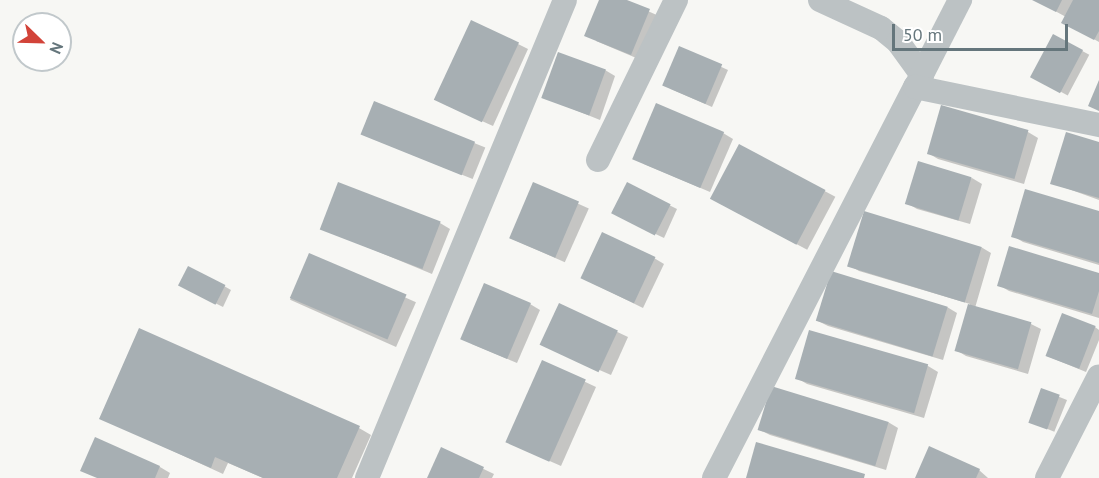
<!DOCTYPE html>
<style>
body{margin:0}
#map{position:relative;width:1099px;height:478px;overflow:hidden;background:#f7f7f4;font-family:"PT Sans",sans-serif}
div>[style]{position:absolute}
.shadow>*{inset:0;background:#0003;transform-origin:0 0}
.building>*{inset:0;background:#a7afb3;transform-origin:0 0}
.minor>*{height:24px;margin:-12px;padding:0 12px;transform-origin:12px;border-radius:12px;background:#bcc2c4}
span{translate:-50% -50%;white-space:nowrap;text-align:center;line-height:1.15;-webkit-text-stroke:6px #fff;paint-order:stroke}
.north{position:absolute;left:12px;top:12px;width:60px;height:60px;box-sizing:border-box;background:#fff;border:2px solid #c1c8cb;border-radius:50%;rotate:113deg;font-size:16px;font-weight:700;line-height:24px;text-align:center;color:#65767c}
.north::after{content:'';display:block;margin:auto;width:21px;height:27px;background:#d24339;clip-path:polygon(50% 0,100% 100%,50% 72%,0 100%)}
.scale{position:absolute;left:892px;top:24px;width:176px;height:27px;box-sizing:border-box;border:3px solid #65767c;border-top:0;padding-left:8px;font-size:18px;line-height:21px;white-space:nowrap;color:#65767c;-webkit-text-stroke:4px #fff;paint-order:stroke}
</style>
<div id="map">
<div class="shadow">
<div style="clip-path:polygon(600px 0,623px 0,659px 16px,641px 60px,596px 41px)"></div>
<div style="clip-path:polygon(1035px 0,1099px 0,1099px 42px,1063px 22px,1066px 17px)"></div>
<div style="left:1054px;top:36px;width:40px;height:46px;rotate:28deg"></div>
<div style="clip-path:polygon(518px 44px,528px 49px,493px 126px,446px 105px)"></div>
<div style="clip-path:polygon(680px 48px,728px 70px,712px 107px,671px 89px)"></div>
<div style="clip-path:polygon(605px 70px,615px 76px,600px 120px,543px 97px)"></div>
<div style="left:375px;top:103px;width:119px;height:34px;rotate:22deg"></div>
<div style="clip-path:polygon(942px 107px,1028px 132px,1038px 138px,1024px 184px,938px 159px,928px 153px)"></div>
<div style="clip-path:polygon(723px 133px,733px 139px,710px 192px,644px 164px)"></div>
<div style="clip-path:polygon(1099px 143px,1099px 200px,1052px 183px)"></div>
<div style="left:740px;top:146px;width:108px;height:60px;rotate:28deg"></div>
<div style="clip-path:polygon(972px 178px,982px 184px,970px 224px,917px 209px,907px 203px)"></div>
<div style="left:534px;top:184px;width:60px;height:59px;rotate:24deg"></div>
<div style="clip-path:polygon(627px 184px,677px 209px,664px 238px,620px 217px)"></div>
<div style="clip-path:polygon(1099px 212px,1099px 265px,1023px 242px,1013px 236px)"></div>
<div style="clip-path:polygon(440px 223px,450px 229px,432px 274px,321px 228px)"></div>
<div style="clip-path:polygon(981px 247px,991px 253px,975px 308px,1031px 324px,1041px 329px,1028px 374px,966px 356px,956px 350px,970px 304px,859px 271px,849px 265px)"></div>
<div style="left:310px;top:255px;width:116px;height:49px;rotate:24deg"></div>
<div style="clip-path:polygon(654px 258px,664px 264px,643px 308px,592px 283px)"></div>
<div style="clip-path:polygon(1099px 275px,1099px 318px,1009px 291px,999px 285px)"></div>
<div style="clip-path:polygon(224px 286px,231px 290px,223px 307px,187px 289px)"></div>
<div style="clip-path:polygon(530px 304px,540px 310px,517px 363px,472px 344px)"></div>
<div style="clip-path:polygon(560px 305px,628px 337px,611px 375px,553px 350px)"></div>
<div style="clip-path:polygon(947px 307px,957px 313px,943px 360px,828px 326px,818px 321px)"></div>
<div style="clip-path:polygon(1095px 327px,1099px 330px,1099px 340px,1086px 372px,1047px 356px)"></div>
<div style="clip-path:polygon(810px 331px,928px 366px,938px 372px,924px 418px,807px 384px,797px 378px)"></div>
<div style="clip-path:polygon(543px 362px,596px 387px,561px 466px,518px 447px)"></div>
<div style="left:1042px;top:390px;width:27px;height:34px;rotate:22deg"></div>
<div style="clip-path:polygon(101px 418px,359px 428px,371px 435px,352px 478px,263px 478px,228px 463px,223px 474px)"></div>
<div style="clip-path:polygon(888px 422px,898px 428px,886px 470px,770px 435px,760px 430px)"></div>
<div style="clip-path:polygon(96px 439px,160px 467px,170px 473px,168px 478px,97px 478px)"></div>
<div style="clip-path:polygon(442px 449px,494px 474px,492px 478px,429px 478px)"></div>
<div style="clip-path:polygon(979px 470px,988px 478px,916px 478px)"></div>
</div>
<div class="building">
<div style="clip-path:polygon(599px 0,627px 0,650px 9px,631px 55px,584px 36px)"></div>
<div style="clip-path:polygon(1032px 0,1062px 0,1056px 12px)"></div>
<div style="clip-path:polygon(1073px 0,1099px 0,1099px 31px,1094px 40px,1061px 23px)"></div>
<div style="left:471px;top:20px;width:53px;height:88px;rotate:25deg"></div>
<div style="left:1053px;top:34px;width:34px;height:49px;rotate:28deg"></div>
<div style="left:679px;top:46px;width:47px;height:43px;rotate:23deg"></div>
<div style="left:558px;top:52px;width:51px;height:49px;rotate:20deg"></div>
<div style="clip-path:polygon(1099px 80px,1099px 111px,1088px 106px)"></div>
<div style="left:374px;top:101px;width:109px;height:36px;rotate:22deg"></div>
<div style="left:656px;top:103px;width:74px;height:61px;rotate:23deg"></div>
<div style="left:941px;top:105px;width:91px;height:51px;rotate:16deg"></div>
<div style="clip-path:polygon(1066px 132px,1099px 142px,1099px 198px,1050px 184px)"></div>
<div style="left:739px;top:144px;width:98px;height:62px;rotate:28deg"></div>
<div style="left:918px;top:161px;width:56px;height:45px;rotate:17deg"></div>
<div style="left:338px;top:182px;width:110px;height:51px;rotate:21deg"></div>
<div style="left:533px;top:182px;width:50px;height:61px;rotate:23deg"></div>
<div style="left:627px;top:182px;width:49px;height:35px;rotate:27deg"></div>
<div style="clip-path:polygon(1025px 189px,1099px 211px,1099px 263px,1011px 237px)"></div>
<div style="left:864px;top:211px;width:123px;height:58px;rotate:17deg"></div>
<div style="left:602px;top:232px;width:59px;height:51px;rotate:25deg"></div>
<div style="clip-path:polygon(1009px 246px,1099px 273px,1099px 291px,1092px 314px,997px 286px)"></div>
<div style="left:309px;top:253px;width:106px;height:49px;rotate:23deg"></div>
<div style="left:188px;top:266px;width:42px;height:22px;rotate:27deg"></div>
<div style="left:831px;top:271px;width:122px;height:52px;rotate:17deg"></div>
<div style="left:484px;top:283px;width:51px;height:61px;rotate:23deg"></div>
<div style="left:559px;top:303px;width:65px;height:46px;rotate:25deg"></div>
<div style="left:968px;top:304px;width:66px;height:49px;rotate:16deg"></div>
<div style="left:1062px;top:313px;width:36px;height:46px;rotate:21deg"></div>
<div style="clip-path:polygon(139px 328px,360px 426px,337px 478px,263px 478px,215px 457px,211px 468px,99px 419px)"></div>
<div style="left:809px;top:330px;width:124px;height:51px;rotate:16deg"></div>
<div style="left:542px;top:360px;width:48px;height:90px;rotate:24deg"></div>
<div style="left:771px;top:386px;width:123px;height:46px;rotate:17deg"></div>
<div style="left:1041px;top:388px;width:20px;height:37px;rotate:20deg"></div>
<div style="clip-path:polygon(95px 437px,160px 466px,155px 478px,97px 478px,80px 471px)"></div>
<div style="clip-path:polygon(756px 442px,865px 474px,864px 478px,746px 478px)"></div>
<div style="clip-path:polygon(929px 446px,980px 469px,976px 478px,915px 478px)"></div>
<div style="clip-path:polygon(441px 447px,484px 467px,479px 478px,427px 478px)"></div>
</div>
<div class="minor">
<div style="left:820px;top:0;width:67px;rotate:24.7deg"></div>
<div style="left:881px;top:28px;width:22px;rotate:39deg"></div>
<div style="left:898px;top:42px;width:41px;rotate:54deg"></div>
<div style="left:916px;top:86px;width:97px;rotate:-62.9deg"></div>
<div style="left:598px;top:160px;width:178px;rotate:-64deg"></div>
<div style="left:367px;top:478px;width:517px;rotate:-67.5deg"></div>
<div style="left:714px;top:478px;width:440px;rotate:-62.8deg"></div>
<div style="left:915px;top:87px;width:188px;rotate:11.7deg"></div>
<div style="left:1047px;top:478px;width:114px;rotate:-63deg"></div>
</div>
<div class="north">N</div>
<div class="scale">50 m</div>
</div>
